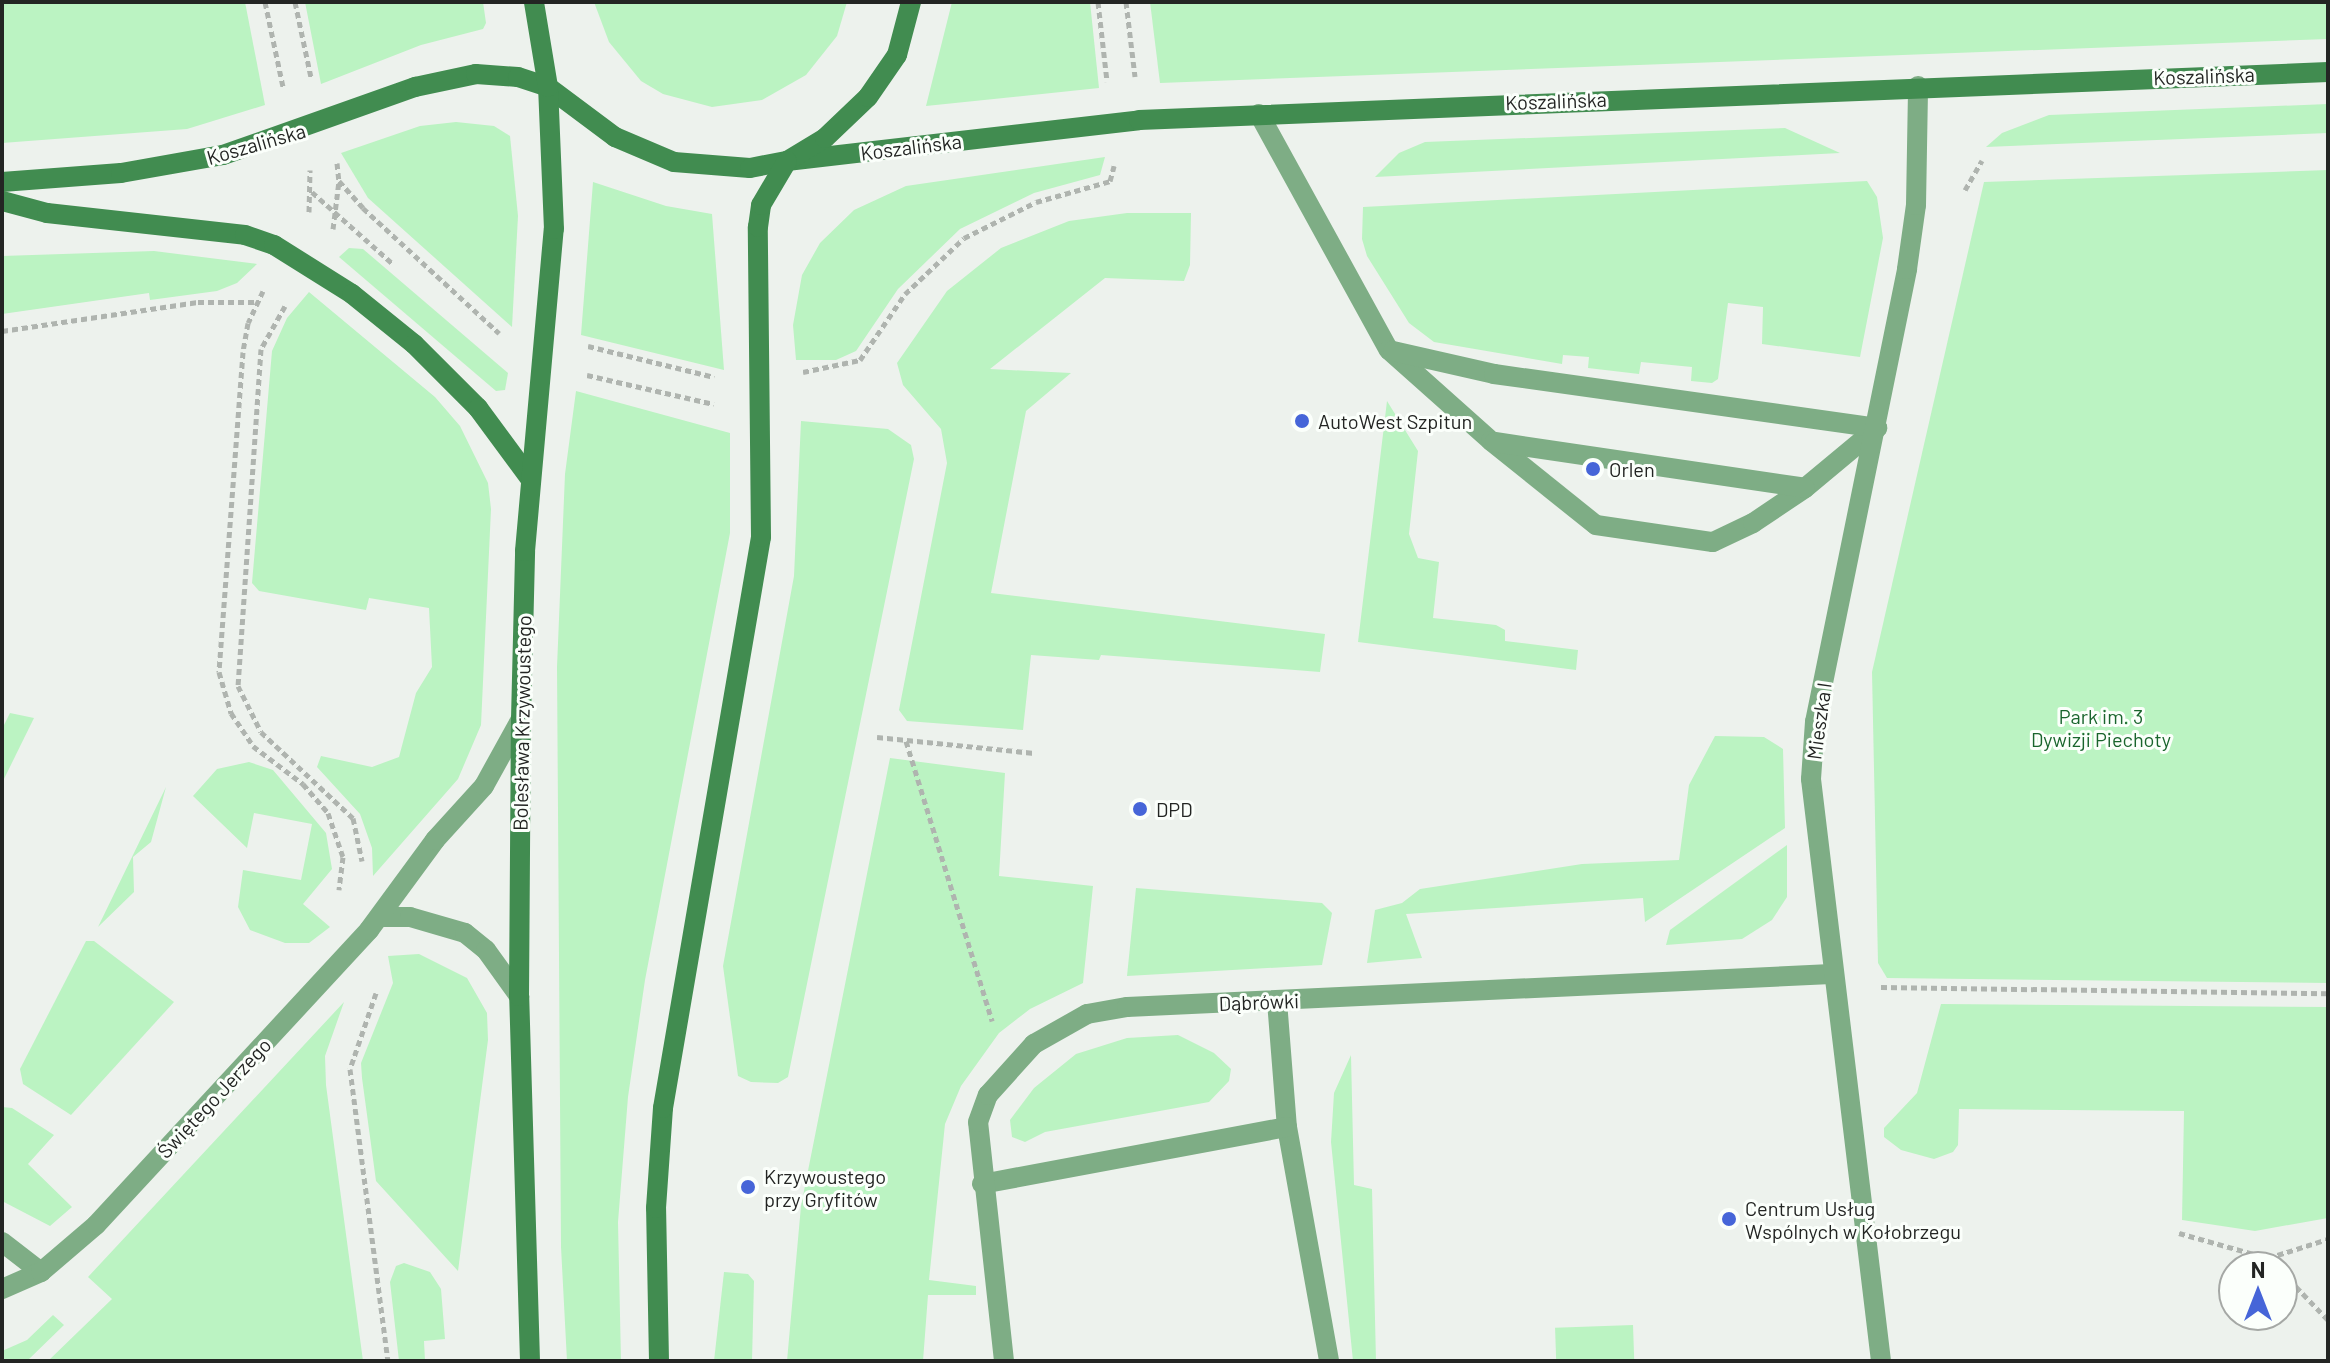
<!DOCTYPE html>
<meta charset="utf-8">
<style>
body{margin:0}
#map{position:relative;width:2330px;height:1363px;overflow:hidden;background:#edf2ed;font-family:Barlow,sans-serif}
div>[style]{position:absolute}
.green>*{inset:0;background:#bbf3c2;transform-origin:0 0}
.path>*{height:5px;margin-top:-2.5px;transform-origin:0;background:repeating-linear-gradient(90deg,#afb4af 0 6px,transparent 0 10px)}
.lane>*{height:20px;margin:-10px;padding:0 10px;transform-origin:10px;border-radius:10px;background:#7ead85}
.street>*{height:20px;margin:-10px;padding:0 10px;transform-origin:10px;border-radius:10px;background:#7ead85}
.secondary>*{height:20px;margin:-10px;padding:0 10px;transform-origin:10px;border-radius:10px;background:#418c50}
.dots>*{width:22px;height:22px;translate:-50% -50%;box-sizing:border-box;border:4px solid #fbfffb;border-radius:50%}
span{translate:-50% -50%;white-space:nowrap;text-align:center;line-height:1.15;-webkit-text-stroke:6px #fbfffb;paint-order:stroke}
.street-label{font-size:20px;color:#232523}
.poi-label{font-size:20px;color:#232523}
.left{translate:0 -50%;text-align:left}
.park-label{font-size:20px;color:#19652d}
.frame{position:absolute;inset:0;border:4px solid #232523;pointer-events:none}
.north{position:absolute;left:2218px;top:1251px;width:80px;height:80px;box-sizing:border-box;background:#fbfffb;border:2px solid #a5a8a5;border-radius:50%;rotate:0deg;font-size:22px;font-weight:700;line-height:32px;text-align:center;color:#232523}
.north::after{content:'';display:block;margin:auto;width:28px;height:36px;background:#4665d8;clip-path:polygon(50% 0,100% 100%,50% 72%,0 100%)}
</style>
<div id="map">
<div class="green">
<div style="clip-path:polygon(245px 2px,265px 105px,187px 129px,2px 143px,2px 4px)"></div>
<div style="clip-path:polygon(305px 2px,483px 2px,486px 23px,483px 29px,421px 45px,321px 84px)"></div>
<div style="clip-path:polygon(594px 2px,847px 2px,837px 36px,806px 75px,762px 100px,712px 107px,663px 94px,641px 81px,609px 42px)"></div>
<div style="clip-path:polygon(952px 2px,1090px 2px,1099px 88px,926px 106px)"></div>
<div style="clip-path:polygon(1150px 2px,2328px 4px,2328px 39px,1160px 83px)"></div>
<div style="clip-path:polygon(2328px 104px,2328px 133px,1986px 147px,2002px 133px,2049px 115px)"></div>
<div style="clip-path:polygon(456px 122px,494px 126px,510px 136px,518px 216px,512px 327px,368px 198px,341px 153px,420px 126px)"></div>
<div style="clip-path:polygon(1785px 128px,1840px 153px,1375px 177px,1399px 153px,1425px 142px)"></div>
<div style="clip-path:polygon(1105px 157px,1100px 175px,1034px 193px,960px 229px,898px 289px,856px 351px,836px 360px,796px 360px,793px 325px,802px 275px,820px 243px,854px 210px,906px 186px)"></div>
<div style="clip-path:polygon(2328px 170px,2328px 983px,1887px 978px,1878px 963px,1872px 672px,1984px 182px)"></div>
<div style="clip-path:polygon(1867px 181px,1877px 197px,1883px 238px,1860px 357px,1762px 344px,1763px 307px,1728px 303px,1718px 379px,1712px 383px,1691px 381px,1692px 367px,1641px 362px,1639px 374px,1588px 368px,1589px 357px,1563px 355px,1562px 364px,1434px 342px,1409px 323px,1367px 256px,1362px 239px,1363px 207px)"></div>
<div style="clip-path:polygon(593px 182px,666px 206px,712px 214px,724px 370px,581px 335px)"></div>
<div style="clip-path:polygon(1127px 213px,1191px 213px,1190px 265px,1184px 281px,1105px 278px,990px 369px,1071px 373px,1026px 411px,991px 593px,1325px 634px,1320px 672px,1101px 655px,1099px 660px,1031px 655px,1023px 730px,907px 721px,899px 710px,947px 463px,941px 429px,903px 385px,897px 363px,947px 291px,1001px 248px,1069px 221px)"></div>
<div style="clip-path:polygon(349px 248px,363px 249px,508px 373px,505px 390px,496px 391px,339px 257px)"></div>
<div style="clip-path:polygon(154px 251px,257px 264px,237px 283px,217px 291px,150px 300px,149px 293px,2px 314px,2px 256px)"></div>
<div style="clip-path:polygon(309px 292px,435px 397px,460px 426px,488px 483px,491px 509px,481px 725px,458px 779px,373px 876px,372px 848px,360px 814px,317px 767px,321px 756px,372px 767px,399px 757px,416px 693px,432px 667px,429px 608px,369px 598px,366px 610px,259px 591px,252px 583px,272px 351px,287px 318px)"></div>
<div style="clip-path:polygon(576px 391px,730px 433px,730px 533px,645px 980px,628px 1097px,618px 1222px,621px 1361px,567px 1361px,561px 1247px,557px 667px,565px 474px)"></div>
<div style="clip-path:polygon(1387px 401px,1418px 451px,1409px 534px,1418px 558px,1439px 562px,1433px 618px,1496px 625px,1505px 630px,1505px 641px,1578px 650px,1576px 670px,1358px 642px)"></div>
<div style="clip-path:polygon(801px 421px,888px 429px,911px 445px,914px 459px,788px 1077px,778px 1083px,751px 1082px,738px 1076px,723px 966px,794px 576px)"></div>
<div style="clip-path:polygon(10px 713px,34px 718px,2px 783px,2px 729px)"></div>
<div style="clip-path:polygon(1715px 736px,1764px 737px,1783px 749px,1785px 828px,1645px 922px,1643px 898px,1406px 914px,1422px 958px,1367px 963px,1375px 910px,1402px 903px,1420px 889px,1582px 864px,1679px 860px,1689px 785px)"></div>
<div style="clip-path:polygon(890px 758px,1005px 773px,999px 876px,1093px 886px,1083px 983px,1030px 1009px,999px 1033px,961px 1086px,945px 1124px,929px 1280px,976px 1286px,976px 1295px,928px 1295px,923px 1361px,787px 1361px,801px 1206px)"></div>
<div style="clip-path:polygon(249px 762px,273px 770px,326px 833px,332px 869px,303px 904px,330px 927px,309px 943px,285px 943px,250px 930px,238px 907px,243px 870px,301px 880px,312px 824px,254px 813px,247px 848px,193px 796px,217px 769px)"></div>
<div style="clip-path:polygon(166px 787px,151px 842px,133px 857px,134px 892px,98px 927px)"></div>
<div style="clip-path:polygon(1787px 845px,1787px 897px,1772px 920px,1742px 939px,1666px 945px,1670px 930px)"></div>
<div style="clip-path:polygon(1136px 888px,1322px 903px,1332px 913px,1322px 965px,1127px 976px)"></div>
<div style="clip-path:polygon(86px 941px,94px 941px,174px 1002px,71px 1115px,23px 1084px,20px 1069px)"></div>
<div style="clip-path:polygon(419px 954px,467px 978px,487px 1013px,488px 1040px,458px 1271px,376px 1181px,362px 1078px,361px 1063px,393px 983px,388px 956px)"></div>
<div style="clip-path:polygon(344px 1002px,325px 1056px,326px 1085px,363px 1361px,48px 1361px,112px 1299px,88px 1277px)"></div>
<div style="clip-path:polygon(1941px 1004px,2328px 1007px,2328px 1218px,2255px 1231px,2182px 1220px,2184px 1111px,1959px 1109px,1958px 1145px,1953px 1152px,1934px 1159px,1901px 1150px,1884px 1137px,1884px 1128px,1917px 1093px)"></div>
<div style="clip-path:polygon(1178px 1035px,1214px 1053px,1231px 1069px,1229px 1081px,1209px 1102px,1045px 1132px,1025px 1142px,1012px 1137px,1010px 1120px,1034px 1088px,1076px 1054px,1127px 1038px)"></div>
<div style="clip-path:polygon(1351px 1055px,1354px 1185px,1372px 1189px,1376px 1361px,1353px 1361px,1331px 1142px,1334px 1093px)"></div>
<div style="clip-path:polygon(2px 1107px,12px 1108px,54px 1135px,28px 1164px,72px 1207px,50px 1226px,2px 1201px)"></div>
<div style="clip-path:polygon(404px 1263px,430px 1272px,441px 1289px,445px 1339px,424px 1341px,425px 1361px,399px 1361px,390px 1282px,396px 1266px)"></div>
<div style="clip-path:polygon(724px 1272px,748px 1274px,754px 1281px,752px 1361px,714px 1361px)"></div>
<div style="clip-path:polygon(53px 1315px,64px 1325px,27px 1361px,2px 1361px,2px 1351px,27px 1340px)"></div>
<div style="left:1633px;top:1325px;width:36px;height:78px;rotate:88deg"></div>
</div>
<div class="path">
<div style="left:265px;top:2px;width:87px;rotate:78deg"></div>
<div style="left:295px;top:2px;width:77px;rotate:78deg"></div>
<div style="left:1098px;top:2px;width:80px;rotate:83.5deg"></div>
<div style="left:1126px;top:2px;width:75px;rotate:83.1deg"></div>
<div style="left:337px;top:163px;width:18px;rotate:84deg"></div>
<div style="left:339px;top:181px;width:36px;rotate:48deg"></div>
<div style="left:363px;top:208px;width:185px;rotate:42.6deg"></div>
<div style="left:1965px;top:190px;width:34px;rotate:-60deg"></div>
<div style="left:312px;top:192px;width:107px;rotate:41.6deg"></div>
<div style="left:309px;top:212px;width:42px;rotate:-88.6deg"></div>
<div style="left:333px;top:229px;width:48px;rotate:-82.9deg"></div>
<div style="left:263px;top:291px;width:35px;rotate:115deg"></div>
<div style="left:248px;top:323px;width:29px;rotate:100deg"></div>
<div style="left:243px;top:352px;width:321px;rotate:94.3deg"></div>
<div style="left:219px;top:672px;width:43px;rotate:73.7deg"></div>
<div style="left:231px;top:713px;width:40px;rotate:56deg"></div>
<div style="left:253px;top:746px;width:63px;rotate:37.2deg"></div>
<div style="left:303px;top:784px;width:38px;rotate:49deg"></div>
<div style="left:328px;top:813px;width:46px;rotate:71.2deg"></div>
<div style="left:343px;top:857px;width:33px;rotate:97deg"></div>
<div style="left:285px;top:306px;width:49px;rotate:119.2deg"></div>
<div style="left:261px;top:349px;width:338px;rotate:93.9deg"></div>
<div style="left:238px;top:686px;width:51px;rotate:63.4deg"></div>
<div style="left:261px;top:732px;width:126px;rotate:43.1deg"></div>
<div style="left:353px;top:818px;width:44px;rotate:78.2deg"></div>
<div style="left:2px;top:331px;width:198px;rotate:-8.4deg"></div>
<div style="left:198px;top:302px;width:57px"></div>
<div style="left:588px;top:346px;width:130px;rotate:13.8deg"></div>
<div style="left:803px;top:372px;width:58px;rotate:-11.9deg"></div>
<div style="left:860px;top:360px;width:80px;rotate:-55.7deg"></div>
<div style="left:905px;top:294px;width:81px;rotate:-43.5deg"></div>
<div style="left:964px;top:238px;width:80px;rotate:-26.6deg"></div>
<div style="left:1036px;top:202px;width:77px;rotate:-15.8deg"></div>
<div style="left:1110px;top:181px;width:16px;rotate:-75deg"></div>
<div style="left:587px;top:375px;width:130px;rotate:12.9deg"></div>
<div style="left:877px;top:737px;width:158px;rotate:5.8deg"></div>
<div style="left:906px;top:741px;width:293px;rotate:72.9deg"></div>
<div style="left:1881px;top:987px;width:447px;rotate:0.8deg"></div>
<div style="left:376px;top:993px;width:80px;rotate:108.9deg"></div>
<div style="left:350px;top:1069px;width:294px;rotate:82.6deg"></div>
<div style="left:2179px;top:1233px;width:92px;rotate:15.7deg"></div>
<div style="left:2268px;top:1258px;width:63px;rotate:-17.6deg"></div>
<div style="left:2268px;top:1258px;width:13px;rotate:45deg"></div>
<div style="left:2282px;top:1272px;width:66px;rotate:46.2deg"></div>
</div>
<div class="lane">
<div style="left:1259px;top:114px;width:269px;rotate:61.2deg"></div>
<div style="left:1389px;top:350px;width:137px;rotate:41.7deg"></div>
<div style="left:1491px;top:441px;width:134px;rotate:38.7deg"></div>
<div style="left:1596px;top:525px;width:118px;rotate:8.3deg"></div>
<div style="left:1713px;top:542px;width:44px;rotate:-25.4deg"></div>
<div style="left:1753px;top:523px;width:63px;rotate:-33.9deg"></div>
<div style="left:1805px;top:488px;width:94px;rotate:-39.8deg"></div>
<div style="left:1393px;top:351px;width:104px;rotate:12.8deg"></div>
<div style="left:1494px;top:374px;width:387px;rotate:8deg"></div>
<div style="left:1495px;top:442px;width:313px;rotate:8.4deg"></div>
<div style="left:1277px;top:1001px;width:126px;rotate:85.5deg"></div>
<div style="left:1287px;top:1127px;width:238px;rotate:79.8deg"></div>
<div style="left:982px;top:1184px;width:310px;rotate:-10.6deg"></div>
</div>
<div class="street">
<div style="left:381px;top:917px;width:29px"></div>
<div style="left:410px;top:917px;width:57px;rotate:16.2deg"></div>
<div style="left:465px;top:933px;width:27px;rotate:39deg"></div>
<div style="left:486px;top:950px;width:57px;rotate:54.3deg"></div>
<div style="left:2px;top:1242px;width:49px;rotate:37.6deg"></div>
<div style="left:2px;top:1289px;width:43px;rotate:-23.6deg"></div>
<div style="left:41px;top:1272px;width:72px;rotate:-40.5deg"></div>
<div style="left:96px;top:1225px;width:402px;rotate:-47.2deg"></div>
<div style="left:369px;top:930px;width:112px;rotate:-53.7deg"></div>
<div style="left:435px;top:840px;width:73px;rotate:-47.8deg"></div>
<div style="left:484px;top:786px;width:77px;rotate:-61.1deg"></div>
<div style="left:1004px;top:1361px;width:240px;rotate:-96.2deg"></div>
<div style="left:978px;top:1122px;width:29px;rotate:-70deg"></div>
<div style="left:988px;top:1095px;width:69px;rotate:-48deg"></div>
<div style="left:1034px;top:1044px;width:61px;rotate:-29.5deg"></div>
<div style="left:1087px;top:1014px;width:41px;rotate:-9.9deg"></div>
<div style="left:1127px;top:1007px;width:705px;rotate:-2.68deg"></div>
<div style="left:1881px;top:1361px;width:586px;rotate:-96.86deg"></div>
<div style="left:1811px;top:779px;width:57px;rotate:-86deg"></div>
<div style="left:1815px;top:722px;width:462px;rotate:-78.5deg"></div>
<div style="left:1907px;top:269px;width:65px;rotate:-82deg"></div>
<div style="left:1916px;top:205px;width:119px;rotate:-89deg"></div>
</div>
<div class="secondary">
<div style="left:787px;top:161px;width:354px;rotate:-6.6deg"></div>
<div style="left:1139px;top:120px;width:1190px;rotate:-2.31deg"></div>
<div style="left:2px;top:182px;width:119px;rotate:-4.3deg"></div>
<div style="left:121px;top:173px;width:104px;rotate:-10deg"></div>
<div style="left:223px;top:155px;width:204px;rotate:-19.5deg"></div>
<div style="left:415px;top:87px;width:62px;rotate:-12deg"></div>
<div style="left:476px;top:74px;width:42px;rotate:4.1deg"></div>
<div style="left:518px;top:77px;width:32px;rotate:18deg"></div>
<div style="left:548px;top:87px;width:84px;rotate:36.7deg"></div>
<div style="left:615px;top:137px;width:64px;rotate:23deg"></div>
<div style="left:674px;top:162px;width:76px;rotate:4.5deg"></div>
<div style="left:750px;top:168px;width:38px;rotate:-11deg"></div>
<div style="left:787px;top:161px;width:44px;rotate:-31.2deg"></div>
<div style="left:825px;top:138px;width:59px;rotate:-43.6deg"></div>
<div style="left:868px;top:97px;width:51px;rotate:-55.4deg"></div>
<div style="left:897px;top:55px;width:55px;rotate:-75.2deg"></div>
<div style="left:2px;top:201px;width:47px;rotate:14.9deg"></div>
<div style="left:47px;top:213px;width:199px;rotate:6.3deg"></div>
<div style="left:245px;top:235px;width:31px;rotate:19deg"></div>
<div style="left:274px;top:245px;width:92px;rotate:32.1deg"></div>
<div style="left:352px;top:294px;width:80px;rotate:38.9deg"></div>
<div style="left:414px;top:344px;width:91px;rotate:45deg"></div>
<div style="left:478px;top:408px;width:89px;rotate:53.6deg"></div>
<div style="left:530px;top:1361px;width:365px;rotate:-91.7deg"></div>
<div style="left:519px;top:996px;width:277px;rotate:-89.6deg"></div>
<div style="left:521px;top:719px;width:168px;rotate:-88.6deg"></div>
<div style="left:525px;top:551px;width:323px;rotate:-84.9deg"></div>
<div style="left:554px;top:229px;width:142px;rotate:-92.4deg"></div>
<div style="left:548px;top:87px;width:86px;rotate:-99.4deg"></div>
<div style="left:659px;top:1361px;width:153px;rotate:-91.1deg"></div>
<div style="left:656px;top:1208px;width:100px;rotate:-86deg"></div>
<div style="left:663px;top:1108px;width:579px;rotate:-80.26deg"></div>
<div style="left:761px;top:537px;width:310px;rotate:-90.6deg"></div>
<div style="left:758px;top:227px;width:22px;rotate:-82deg"></div>
<div style="left:761px;top:205px;width:51px;rotate:-59.4deg"></div>
</div>
<div class="dots">
<div style="left:1302px;top:421px;background:#4665d8"></div>
<div style="left:1593px;top:469px;background:#4665d8"></div>
<div style="left:1140px;top:809px;background:#4665d8"></div>
<div style="left:748px;top:1187px;background:#4665d8"></div>
<div style="left:1729px;top:1219px;background:#4665d8"></div>
</div>
<div class="street-label">
<span style="left:2204px;top:76px;rotate:-2deg">Koszalińska</span>
<span style="left:1556px;top:101px;rotate:-2deg">Koszalińska</span>
<span style="left:256px;top:144px;rotate:-16deg">Koszalińska</span>
<span style="left:911px;top:147px;rotate:-7deg">Koszalińska</span>
<span style="left:1819px;top:721px;rotate:-82deg">Mieszka I</span>
<span style="left:522px;top:723px;rotate:-89deg">Bolesława Krzywoustego</span>
<span style="left:1259px;top:1002px;rotate:-2deg">Dąbrówki</span>
<span style="left:214px;top:1098px;rotate:-47deg">Świętego Jerzego</span>
</div>
<div class="poi-label">
<span class="left" style="left:1318px;top:421px">AutoWest Szpitun</span>
<span class="left" style="left:1609px;top:469px">Orlen</span>
<span class="left" style="left:1156px;top:809px">DPD</span>
<span class="left" style="left:764px;top:1188px">Krzywoustego<br>przy Gryfitów</span>
<span class="left" style="left:1745px;top:1220px">Centrum Usług<br>Wspólnych w Kołobrzegu</span>
</div>
<div class="park-label">
<span style="left:2101px;top:728px">Park im. 3<br>Dywizji Piechoty</span>
</div>
<div class="frame"></div>
<div class="north">N</div>
</div>
